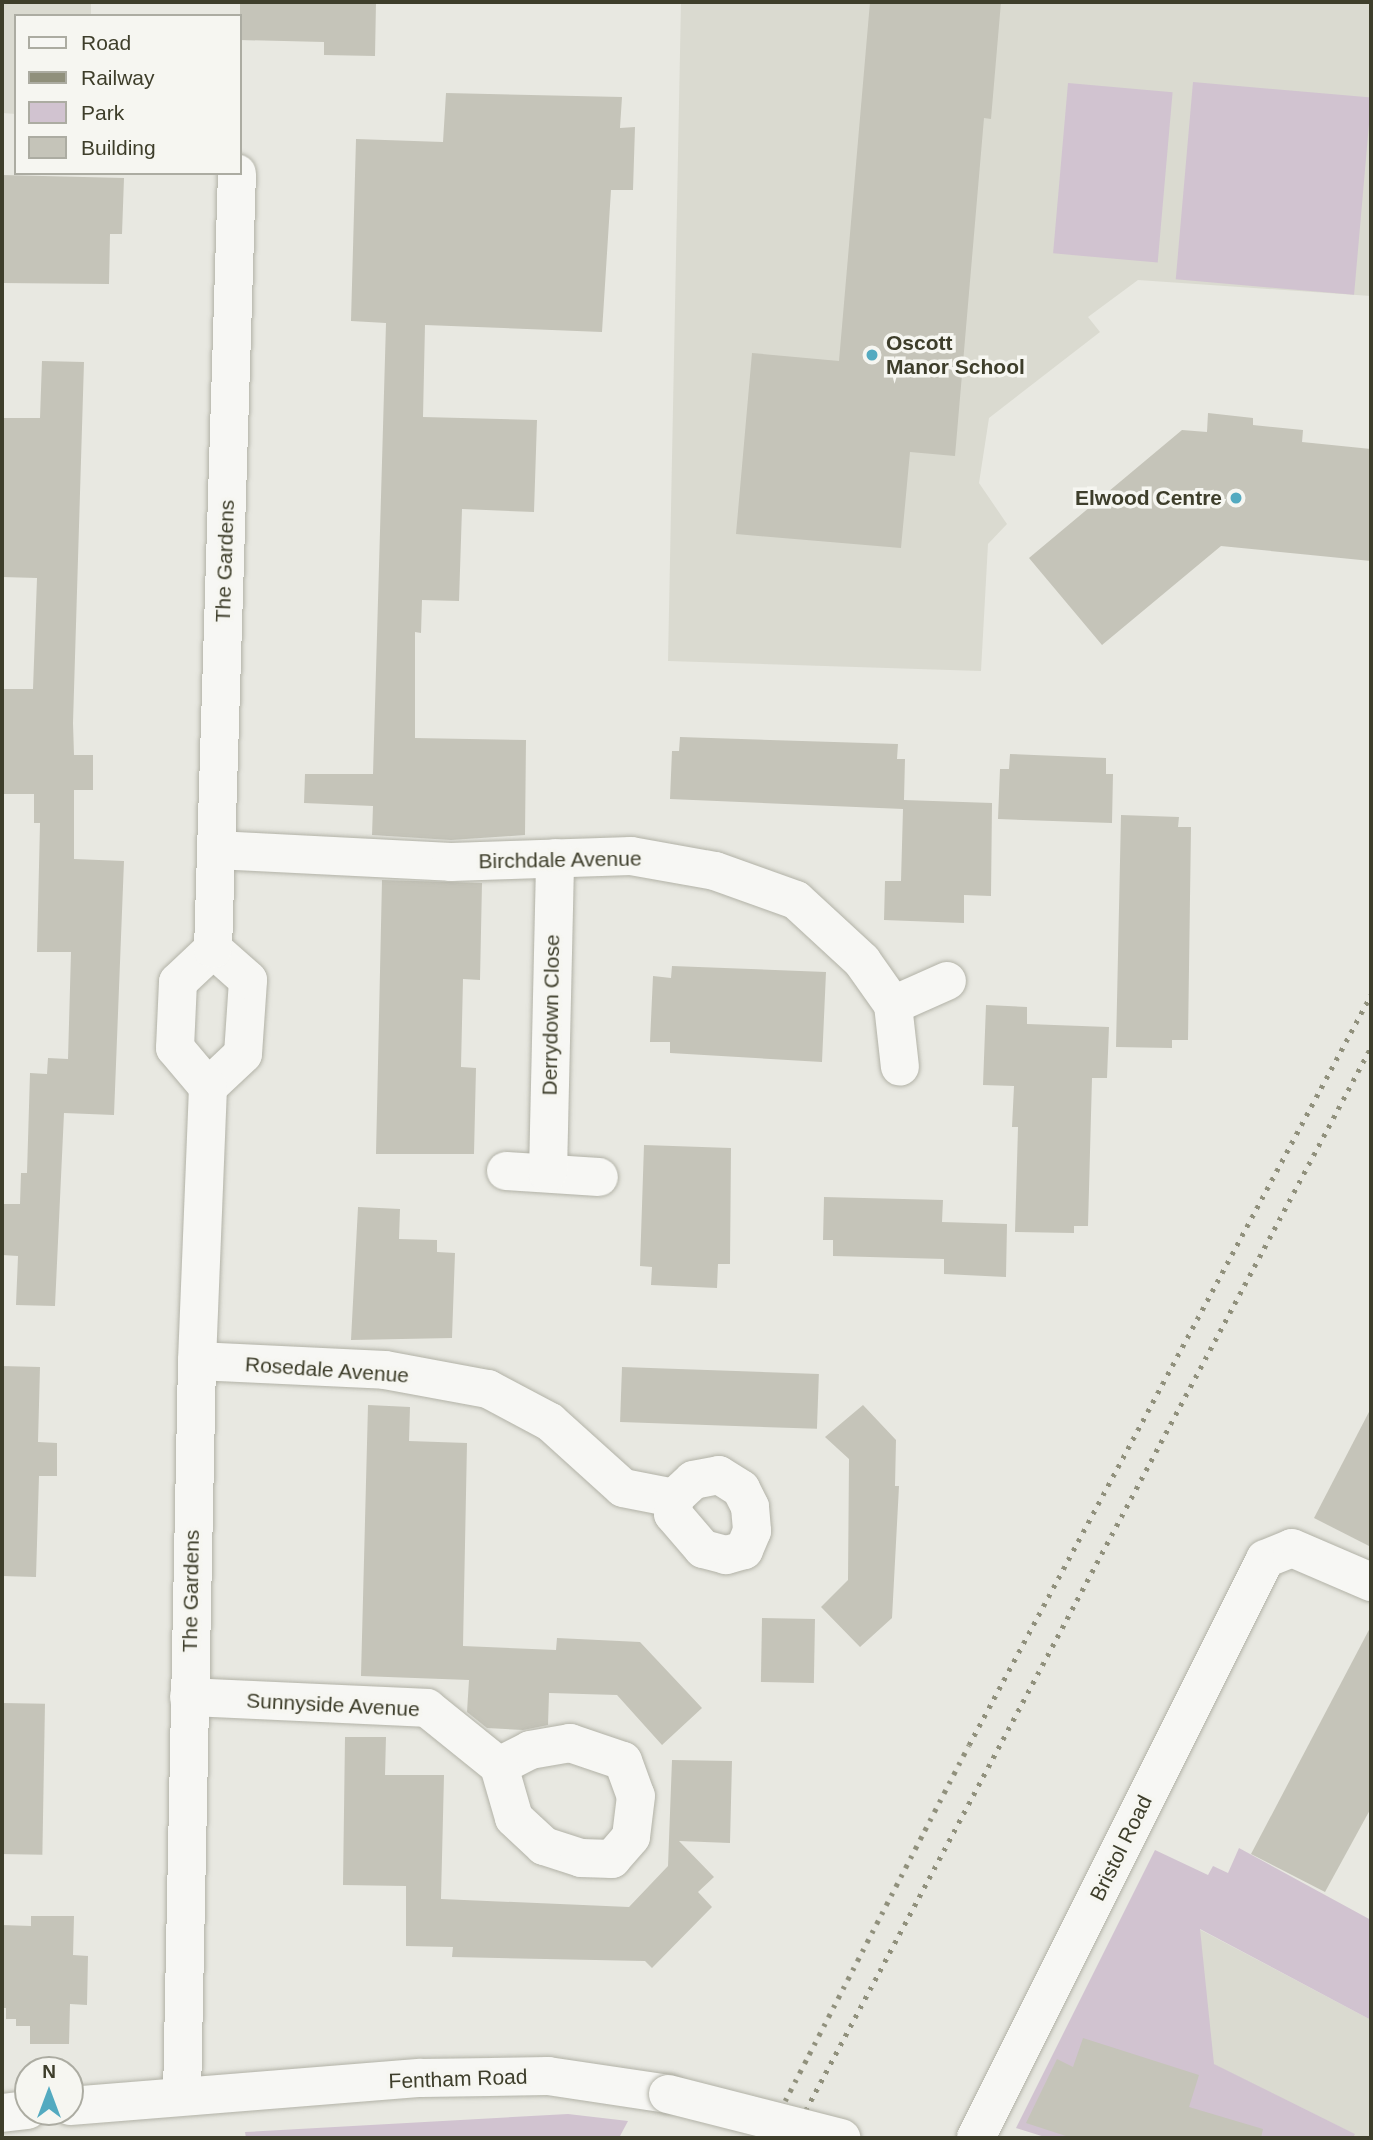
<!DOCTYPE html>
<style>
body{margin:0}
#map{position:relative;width:1373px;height:2140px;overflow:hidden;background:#e8e8e1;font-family:Helvetica,sans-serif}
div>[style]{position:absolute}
.built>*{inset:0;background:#dadad0}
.green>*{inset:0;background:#d1c3d0;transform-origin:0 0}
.building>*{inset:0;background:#c5c4b9;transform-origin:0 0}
.roads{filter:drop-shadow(0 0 2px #b2b2a7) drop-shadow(0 0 2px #b2b2a7)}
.minor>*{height:38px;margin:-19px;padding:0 19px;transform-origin:19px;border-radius:19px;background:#f7f7f4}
.rail>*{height:5px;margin-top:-2.5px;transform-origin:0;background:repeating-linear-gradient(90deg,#90907c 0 3.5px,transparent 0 10.5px)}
.bridges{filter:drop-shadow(0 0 2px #b2b2a7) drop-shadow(0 0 2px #b2b2a7)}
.minor-bridge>*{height:38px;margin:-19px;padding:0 19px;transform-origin:19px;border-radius:19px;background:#f7f7f4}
.dots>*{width:19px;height:19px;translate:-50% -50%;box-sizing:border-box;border:4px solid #f6f6f1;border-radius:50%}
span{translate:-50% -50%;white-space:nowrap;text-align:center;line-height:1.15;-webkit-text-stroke:7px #f6f6f1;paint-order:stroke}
.poi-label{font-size:21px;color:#3e3e2b;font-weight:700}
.left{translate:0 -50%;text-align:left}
.right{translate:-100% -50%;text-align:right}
.street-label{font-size:21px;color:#3e3e2b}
.frame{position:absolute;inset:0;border:4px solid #3e3e2b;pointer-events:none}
.legend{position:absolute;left:14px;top:14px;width:228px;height:161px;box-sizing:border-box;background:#f6f6f1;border:2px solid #acaca2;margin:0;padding:9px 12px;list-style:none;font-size:21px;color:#3e3e2b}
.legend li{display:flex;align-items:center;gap:14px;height:35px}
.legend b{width:35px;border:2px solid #acaca2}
.north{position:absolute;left:14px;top:2056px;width:70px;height:70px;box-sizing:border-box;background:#f6f6f1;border:2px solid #acaca2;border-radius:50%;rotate:0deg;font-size:19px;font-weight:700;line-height:28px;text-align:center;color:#3e3e2b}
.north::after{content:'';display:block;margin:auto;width:24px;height:32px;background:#53aac0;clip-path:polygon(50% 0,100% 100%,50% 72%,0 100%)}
</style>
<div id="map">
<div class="built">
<div style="clip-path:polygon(2px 2px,91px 2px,91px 16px,16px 16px,16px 114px,2px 113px)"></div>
<div style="clip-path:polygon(681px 2px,1371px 2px,1371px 296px,1138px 280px,1088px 317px,1100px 332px,989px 418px,979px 483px,1007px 524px,988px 544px,981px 671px,668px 661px)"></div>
<div style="clip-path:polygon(1199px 1929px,1371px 2020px,1371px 2138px,1353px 2138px,1354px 2134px,1213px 2064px)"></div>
</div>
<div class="green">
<div style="left:1193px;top:82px;width:179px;height:198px;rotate:5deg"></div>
<div style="left:1068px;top:83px;width:105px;height:171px;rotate:5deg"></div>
<div style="clip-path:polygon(1239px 1848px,1371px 1920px,1371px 2020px,1200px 1929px,1214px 2064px,1355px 2134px,1353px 2138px,1048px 2138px,1016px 2128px,1155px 1850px,1208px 1875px,1213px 1866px,1228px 1873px)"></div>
<div style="clip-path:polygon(568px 2114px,628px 2121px,619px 2138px,246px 2138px,245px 2132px)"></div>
</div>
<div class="building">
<div style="clip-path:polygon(240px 2px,376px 2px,375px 56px,324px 55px,324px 42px,240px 40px)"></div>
<div style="clip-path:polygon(870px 2px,1001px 2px,991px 119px,984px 118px,955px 456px,910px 452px,901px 548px,736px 534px,752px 353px,839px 361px)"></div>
<div style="clip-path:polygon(446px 93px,622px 97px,620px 128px,635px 127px,633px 190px,611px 190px,602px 332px,425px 325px,423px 417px,537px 420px,534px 512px,462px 509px,459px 601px,422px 600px,421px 633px,415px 632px,415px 738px,526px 740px,525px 835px,451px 840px,372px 835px,373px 806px,304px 803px,305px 774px,373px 774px,386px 323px,351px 321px,356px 139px,443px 142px)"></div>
<div style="clip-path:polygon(2px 175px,124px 178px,122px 234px,110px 234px,109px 284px,2px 283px)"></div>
<div style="clip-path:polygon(42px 361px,84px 362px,73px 723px,74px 755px,93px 755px,93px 790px,74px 790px,74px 859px,124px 861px,114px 1115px,64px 1113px,55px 1306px,16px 1305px,18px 1256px,2px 1255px,2px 1204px,20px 1204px,21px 1173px,27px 1173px,30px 1073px,47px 1074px,48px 1058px,68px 1059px,71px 952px,37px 952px,40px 823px,34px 823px,34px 794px,2px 794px,2px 689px,33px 689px,37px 578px,2px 577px,3px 418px,40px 418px)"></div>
<div style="clip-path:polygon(1208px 413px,1253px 418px,1253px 425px,1303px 430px,1302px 442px,1371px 449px,1371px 561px,1221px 546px,1102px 645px,1029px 558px,1182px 430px,1207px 432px)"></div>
<div style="clip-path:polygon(680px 737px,898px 744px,897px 759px,905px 759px,904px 800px,992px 803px,991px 896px,964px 895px,964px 923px,884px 920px,885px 881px,901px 881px,903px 809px,670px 799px,672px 751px,679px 751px)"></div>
<div style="clip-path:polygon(1010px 754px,1106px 758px,1106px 774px,1113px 774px,1112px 823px,998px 819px,1000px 769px,1009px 769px)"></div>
<div style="clip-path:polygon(1121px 815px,1179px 817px,1178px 827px,1191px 827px,1188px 1040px,1172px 1040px,1172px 1048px,1116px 1047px)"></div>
<div style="clip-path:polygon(382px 880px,482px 883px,480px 980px,463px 979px,461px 1067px,476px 1068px,474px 1154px,376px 1154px)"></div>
<div style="clip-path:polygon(672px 966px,826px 972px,822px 1062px,670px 1053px,670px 1042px,650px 1042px,653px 976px,671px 978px)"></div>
<div style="clip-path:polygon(986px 1005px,1027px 1007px,1027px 1024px,1109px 1027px,1107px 1078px,1092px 1078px,1088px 1226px,1074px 1226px,1074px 1233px,1015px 1232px,1018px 1127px,1012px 1127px,1014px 1086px,983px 1085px)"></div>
<div style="clip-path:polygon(644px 1145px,731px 1148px,730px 1264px,718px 1264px,717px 1288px,651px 1285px,652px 1267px,640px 1266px)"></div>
<div style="clip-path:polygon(824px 1197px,943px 1200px,942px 1222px,1007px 1224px,1006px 1277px,944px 1274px,944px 1259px,833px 1256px,833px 1240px,823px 1240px)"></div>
<div style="clip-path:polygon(358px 1207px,400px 1209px,399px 1239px,437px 1240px,437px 1252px,455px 1253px,452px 1338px,351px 1340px)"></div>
<div style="clip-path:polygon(2px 1366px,40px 1367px,38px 1442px,57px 1443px,57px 1476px,39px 1476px,36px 1577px,2px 1576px)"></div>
<div style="left:622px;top:1367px;width:197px;height:55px;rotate:2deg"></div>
<div style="clip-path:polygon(368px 1405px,410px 1407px,409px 1441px,467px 1443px,463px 1646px,556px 1650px,557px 1638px,640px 1642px,702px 1708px,662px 1745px,617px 1695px,549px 1693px,548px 1725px,523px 1730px,487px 1728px,467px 1712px,469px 1680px,361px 1676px)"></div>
<div style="clip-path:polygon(863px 1405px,896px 1440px,895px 1486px,899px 1486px,892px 1618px,860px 1647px,821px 1607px,848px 1580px,849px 1459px,825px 1437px)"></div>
<div style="clip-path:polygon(1371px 1408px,1371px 1547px,1314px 1518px)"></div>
<div style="left:762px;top:1618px;width:53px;height:64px;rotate:1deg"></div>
<div style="clip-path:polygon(1371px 1626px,1371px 1808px,1325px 1892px,1251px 1854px)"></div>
<div style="left:2px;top:1703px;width:43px;height:151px;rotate:1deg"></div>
<div style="clip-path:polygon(345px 1737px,386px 1737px,385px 1775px,444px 1775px,441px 1899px,629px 1907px,668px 1866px,672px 1760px,732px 1761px,730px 1843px,679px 1841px,714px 1877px,698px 1892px,712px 1907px,652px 1968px,645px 1961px,452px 1957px,453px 1947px,406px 1946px,406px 1886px,343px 1885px)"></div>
<div style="clip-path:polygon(31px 1916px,74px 1916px,73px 1955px,88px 1956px,87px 2005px,70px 2004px,69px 2044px,30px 2044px,30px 2026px,16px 2026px,16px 2019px,6px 2019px,6px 2008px,2px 2008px,2px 1925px,31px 1926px)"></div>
<div style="clip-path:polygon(1083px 2038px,1199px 2075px,1189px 2107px,1263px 2129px,1261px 2138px,1072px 2138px,1026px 2123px,1057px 2059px,1073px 2067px)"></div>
</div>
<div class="roads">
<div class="minor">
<div style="left:216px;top:850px;width:235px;rotate:2.9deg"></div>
<div style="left:451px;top:862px;width:180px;rotate:-1.9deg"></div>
<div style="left:631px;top:856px;width:85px;rotate:10.1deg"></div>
<div style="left:715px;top:871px;width:86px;rotate:19.7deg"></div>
<div style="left:796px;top:900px;width:90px;rotate:42.7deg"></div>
<div style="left:862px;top:961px;width:54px;rotate:54.8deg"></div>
<div style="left:893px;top:1005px;width:62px;rotate:83.6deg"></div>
<div style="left:893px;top:1005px;width:59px;rotate:-24deg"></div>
<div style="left:208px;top:1087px;width:48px;rotate:-43.3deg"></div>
<div style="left:243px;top:1054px;width:74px;rotate:-86.1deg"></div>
<div style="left:248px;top:980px;width:47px;rotate:-138.5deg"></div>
<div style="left:506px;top:1171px;width:93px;rotate:3.7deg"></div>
<div style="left:548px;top:1173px;width:315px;rotate:-88.7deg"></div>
<div style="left:197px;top:1361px;width:188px;rotate:2.7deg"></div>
<div style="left:385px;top:1370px;width:105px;rotate:10.5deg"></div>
<div style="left:488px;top:1389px;width:70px;rotate:28deg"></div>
<div style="left:550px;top:1422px;width:98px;rotate:42.1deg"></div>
<div style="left:623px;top:1488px;width:52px;rotate:11.1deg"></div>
<div style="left:674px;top:1498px;width:26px;rotate:-43deg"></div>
<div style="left:693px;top:1480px;width:26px;rotate:-11deg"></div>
<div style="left:719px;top:1475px;width:26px;rotate:32deg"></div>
<div style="left:741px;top:1489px;width:20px;rotate:63deg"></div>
<div style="left:750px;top:1507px;width:24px;rotate:85deg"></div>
<div style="left:752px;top:1531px;width:21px;rotate:113deg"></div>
<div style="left:744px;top:1550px;width:19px;rotate:164deg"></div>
<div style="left:726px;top:1555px;width:24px;rotate:-165deg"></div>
<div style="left:703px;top:1549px;width:46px;rotate:-130.6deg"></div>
<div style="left:673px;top:1514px;width:16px;rotate:-86deg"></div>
<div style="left:189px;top:1697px;width:238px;rotate:2.6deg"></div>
<div style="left:427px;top:1708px;width:92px;rotate:38.9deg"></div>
<div style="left:499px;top:1766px;width:35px;rotate:-27deg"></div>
<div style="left:530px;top:1750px;width:41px;rotate:-9.9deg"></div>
<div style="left:570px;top:1743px;width:56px;rotate:18.8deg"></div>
<div style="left:623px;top:1761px;width:37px;rotate:70deg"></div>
<div style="left:636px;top:1796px;width:41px;rotate:97deg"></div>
<div style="left:631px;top:1837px;width:29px;rotate:131deg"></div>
<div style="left:612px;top:1859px;width:31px;rotate:-178deg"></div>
<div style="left:581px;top:1858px;width:39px;rotate:-162deg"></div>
<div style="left:544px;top:1846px;width:41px;rotate:-137deg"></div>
<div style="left:514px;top:1818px;width:54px;rotate:-106.1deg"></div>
<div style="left:182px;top:2096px;width:735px;rotate:-88.83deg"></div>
<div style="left:197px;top:1361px;width:274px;rotate:-87.7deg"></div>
<div style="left:208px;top:1087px;width:51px;rotate:-130.2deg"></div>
<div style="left:175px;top:1048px;width:66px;rotate:-87.4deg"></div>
<div style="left:178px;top:982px;width:48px;rotate:-43.3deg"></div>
<div style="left:213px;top:949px;width:776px;rotate:-88.23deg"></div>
<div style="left:70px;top:2106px;width:352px;rotate:-4.6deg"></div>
<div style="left:421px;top:2078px;width:127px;rotate:-0.9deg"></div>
<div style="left:548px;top:2076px;width:121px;rotate:8.5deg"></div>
<div style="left:2px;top:2113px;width:26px;rotate:-7deg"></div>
<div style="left:976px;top:2138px;width:647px;rotate:-63.47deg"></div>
<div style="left:1265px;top:1559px;width:29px;rotate:-22deg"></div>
<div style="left:1292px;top:1548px;width:86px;rotate:23.3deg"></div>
</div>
</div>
<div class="rail">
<div style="left:766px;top:2138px;width:442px;rotate:-62.7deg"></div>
<div style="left:969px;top:1745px;width:851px;rotate:-61.81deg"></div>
<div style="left:791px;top:2138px;width:1236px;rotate:-62deg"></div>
</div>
<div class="bridges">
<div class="minor-bridge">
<div style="left:668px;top:2094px;width:179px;rotate:14.3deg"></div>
</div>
</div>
<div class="dots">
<div style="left:872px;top:355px;background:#53aac0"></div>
<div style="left:1236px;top:498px;background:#53aac0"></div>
</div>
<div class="poi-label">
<span class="left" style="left:886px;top:355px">Oscott<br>Manor School</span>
<span class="right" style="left:1222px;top:498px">Elwood Centre</span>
</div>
<div class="street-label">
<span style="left:225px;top:561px;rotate:-88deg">The Gardens</span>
<span style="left:560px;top:860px;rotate:-1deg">Birchdale Avenue</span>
<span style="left:551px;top:1015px;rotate:-89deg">Derrydown Close</span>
<span style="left:327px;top:1370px;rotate:4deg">Rosedale Avenue</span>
<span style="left:191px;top:1591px;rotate:-89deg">The Gardens</span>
<span style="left:333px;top:1705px;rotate:3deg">Sunnyside Avenue</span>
<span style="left:1121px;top:1848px;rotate:-64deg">Bristol Road</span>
<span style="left:458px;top:2079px;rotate:-2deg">Fentham Road</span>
</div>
<div class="frame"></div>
<ul class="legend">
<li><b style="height:9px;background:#f7f7f4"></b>Road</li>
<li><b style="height:9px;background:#90907c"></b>Railway</li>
<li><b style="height:19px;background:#d1c3d0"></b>Park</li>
<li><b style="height:19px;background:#c5c4b9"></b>Building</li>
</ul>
<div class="north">N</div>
</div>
